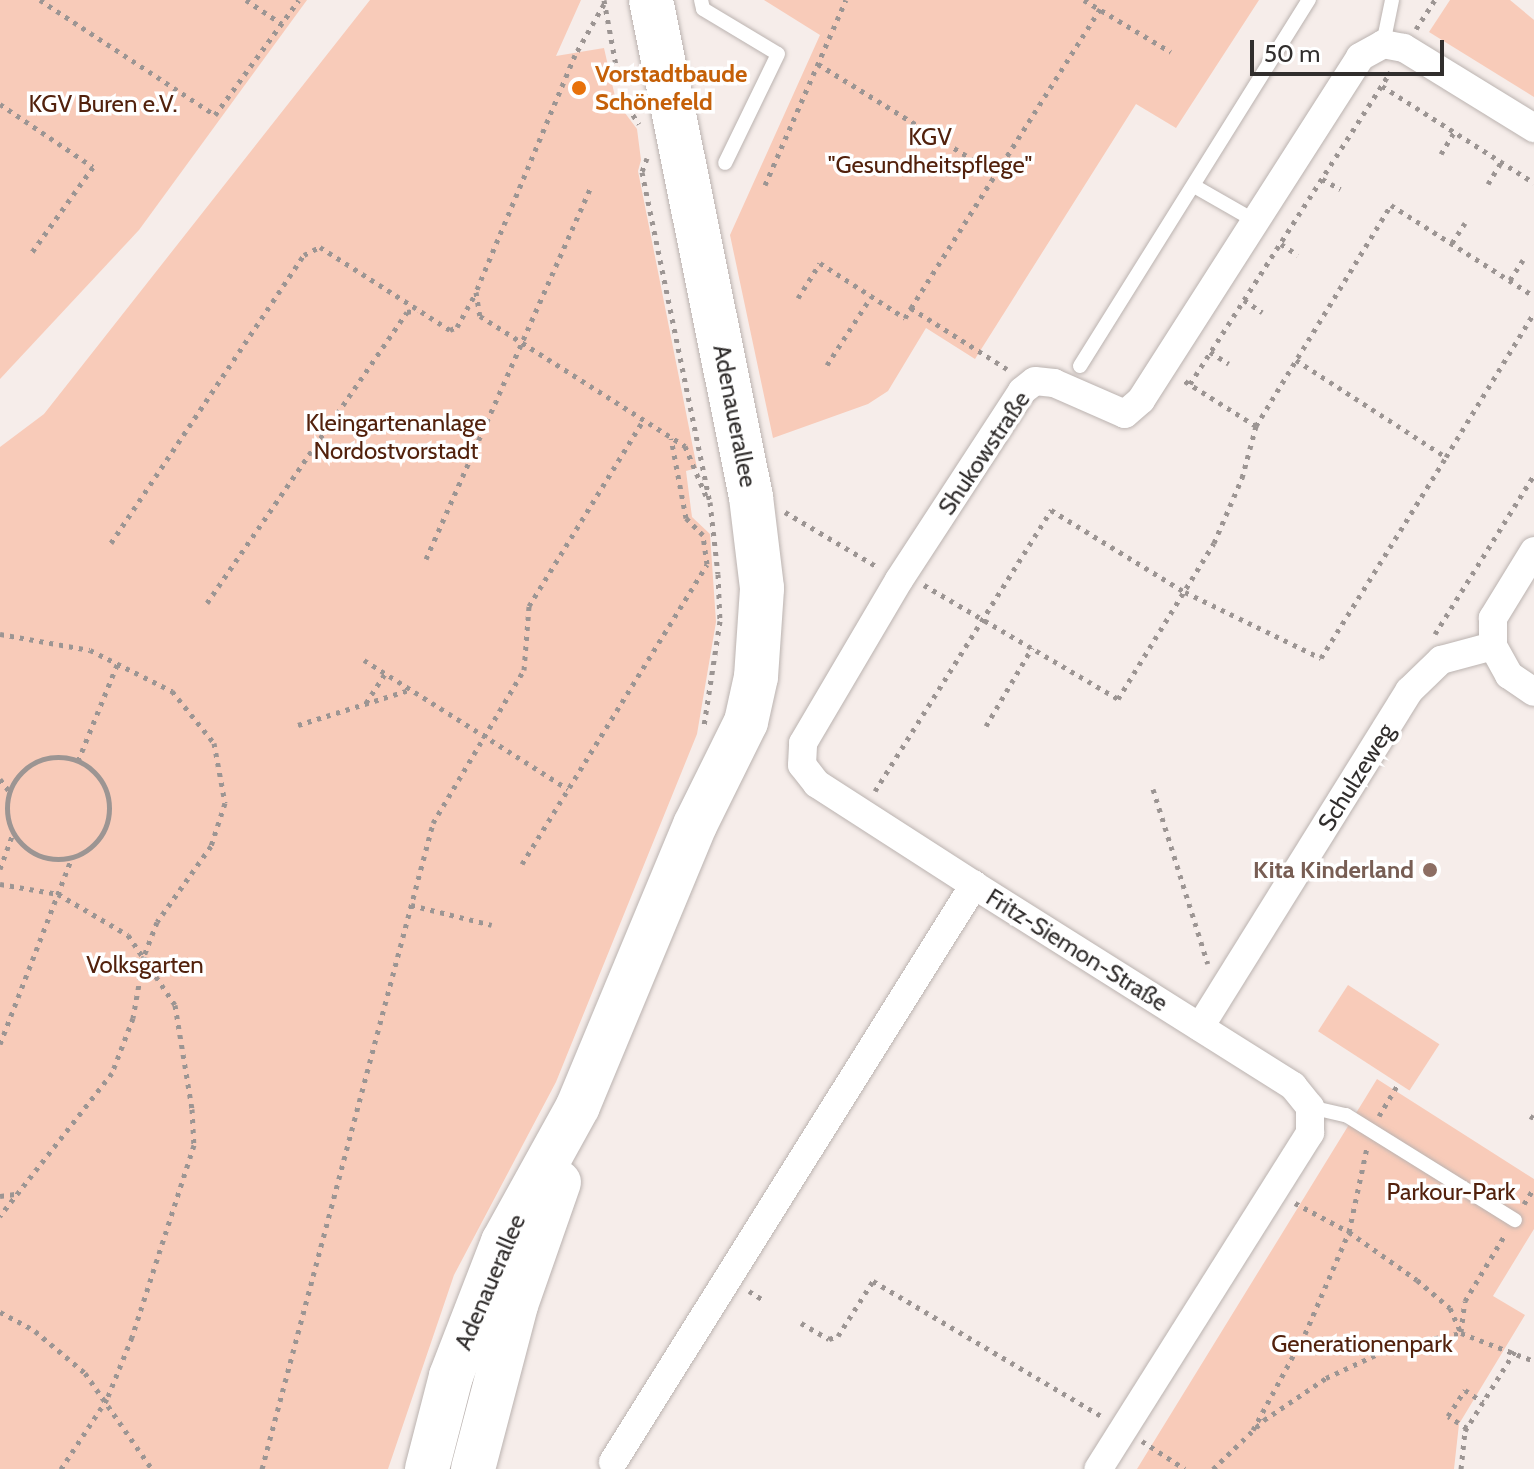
<!DOCTYPE html>
<meta charset="utf-8">
<style>
body{margin:0}
#map{position:relative;width:1534px;height:1469px;overflow:hidden;background:#f6edea;font-family:Cabin,sans-serif}
div>[style]{position:absolute}
.green>*{inset:0;background:#f8cbb9;transform-origin:0 0}
.path>*{height:5px;margin-top:-2.5px;transform-origin:0;background:repeating-linear-gradient(90deg,#9c9593 0 4px,transparent 0 10px)}
.path>.ring{margin:-2.5px;padding:0;box-sizing:content-box;background:none;border:5px solid #9c9593;border-radius:50%}
.roads{filter:drop-shadow(0 0 2px #bbb3b0) drop-shadow(0 0 2px #bbb3b0)}
.service>*{height:14px;margin:-7px;padding:0 7px;transform-origin:7px;border-radius:7px;background:#fff}
.minor>*{height:28px;margin:-14px;padding:0 14px;transform-origin:14px;border-radius:14px;background:#fff}
.primary>*{height:44px;margin:-22px;padding:0 22px;transform-origin:22px;border-radius:22px;background:#fff}
.dots>*{width:22px;height:22px;translate:-50% -50%;box-sizing:border-box;border:4px solid #fff;border-radius:50%}
span{translate:-50% -50%;white-space:nowrap;text-align:center;line-height:1.15;-webkit-text-stroke:7px #fff;paint-order:stroke}
.food-label{font-size:24px;color:#c56008;font-weight:700}
.left{translate:0 -50%;text-align:left}
.park-label{font-size:24px;color:#52210c}
.street-label{font-size:24px;color:#312e2d}
.education-label{font-size:24px;color:#785e54;font-weight:700}
.right{translate:-100% -50%;text-align:right}
.scale{position:absolute;left:1250px;top:40px;width:194px;height:36px;box-sizing:border-box;border:4px solid #312e2d;border-top:0;padding-left:10px;font-size:24px;line-height:28px;white-space:nowrap;color:#312e2d;-webkit-text-stroke:6px #fff;paint-order:stroke}
</style>
<div id="map">
<div class="green">
<div style="clip-path:polygon(0 0,307px 0,139px 230px,0 379px)"></div>
<div style="clip-path:polygon(370px 0,581px 0,556px 56px,604px 48px,616px 101px,637px 129px,641px 160px,638px 171px,697px 468px,686px 471px,692px 517px,710px 534px,716px 622px,697px 734px,556px 1082px,454px 1275px,388px 1469px,0 1469px,0 447px,44px 414px)"></div>
<div style="clip-path:polygon(764px 0,1259px 0,1176px 128px,1136px 104px,975px 359px,926px 328px,888px 391px,868px 404px,773px 438px,730px 235px,820px 35px)"></div>
<div style="clip-path:polygon(1450px 0,1510px 0,1534px 20px,1534px 97px,1429px 32px)"></div>
<div style="left:1348px;top:985px;width:109px;height:55px;rotate:33deg"></div>
<div style="clip-path:polygon(1377px 1079px,1534px 1179px,1534px 1229px,1493px 1296px,1525px 1315px,1459px 1424px,1454px 1469px,1137px 1469px)"></div>
</div>
<div class="path">
<div style="left:40px;top:0;width:209px;rotate:33.3deg"></div>
<div style="left:215px;top:115px;width:142px;rotate:-53.9deg"></div>
<div style="left:246px;top:0;width:43px;rotate:33.7deg"></div>
<div style="left:604px;top:0;width:100px;rotate:79.6deg"></div>
<div style="left:622px;top:98px;width:31px;rotate:57deg"></div>
<div style="left:1084px;top:0;width:101px;rotate:30.9deg"></div>
<div style="left:604px;top:4px;width:59px;rotate:119.6deg"></div>
<div style="left:575px;top:55px;width:257px;rotate:112.7deg"></div>
<div style="left:476px;top:292px;width:24px;rotate:81deg"></div>
<div style="left:480px;top:316px;width:243px;rotate:32.4deg"></div>
<div style="left:685px;top:446px;width:54px;rotate:67.2deg"></div>
<div style="left:1416px;top:29px;width:35px;rotate:-57deg"></div>
<div style="left:818px;top:64px;width:209px;rotate:31.7deg"></div>
<div style="left:1382px;top:86px;width:180px;rotate:32.5deg"></div>
<div style="left:0;top:104px;width:112px;rotate:34.1deg"></div>
<div style="left:93px;top:167px;width:108px;rotate:125.6deg"></div>
<div style="left:1441px;top:154px;width:26px;rotate:-59deg"></div>
<div style="left:647px;top:158px;width:15px;rotate:110deg"></div>
<div style="left:642px;top:172px;width:337px;rotate:78.4deg"></div>
<div style="left:710px;top:502px;width:72px;rotate:83.7deg"></div>
<div style="left:718px;top:574px;width:47px;rotate:87.6deg"></div>
<div style="left:720px;top:621px;width:106px;rotate:98.7deg"></div>
<div style="left:1322px;top:179px;width:21px;rotate:29deg"></div>
<div style="left:1488px;top:184px;width:26px;rotate:-59deg"></div>
<div style="left:765px;top:185px;width:202px;rotate:-66.4deg"></div>
<div style="left:1452px;top:243px;width:24px;rotate:-57deg"></div>
<div style="left:1281px;top:244px;width:20px;rotate:33deg"></div>
<div style="left:1510px;top:280px;width:24px;rotate:-57deg"></div>
<div style="left:798px;top:298px;width:41px;rotate:-57.8deg"></div>
<div style="left:820px;top:263px;width:101px;rotate:32.9deg"></div>
<div style="left:905px;top:318px;width:12px;rotate:-59deg"></div>
<div style="left:1244px;top:300px;width:22px;rotate:34deg"></div>
<div style="left:1210px;top:352px;width:22px;rotate:32deg"></div>
<div style="left:1296px;top:360px;width:179px;rotate:32.9deg"></div>
<div style="left:1446px;top:457px;width:169px;rotate:-58.6deg"></div>
<div style="left:827px;top:365px;width:81px;rotate:-57.1deg"></div>
<div style="left:1007px;top:369px;width:114px;rotate:-147.6deg"></div>
<div style="left:911px;top:308px;width:354px;rotate:-57.7deg"></div>
<div style="left:1190px;top:384px;width:371px;rotate:-57.3deg"></div>
<div style="left:1256px;top:426px;width:259px;rotate:-58.6deg"></div>
<div style="left:1391px;top:205px;width:169px;rotate:32.5deg"></div>
<div style="left:785px;top:512px;width:106px;rotate:30.7deg"></div>
<div style="left:111px;top:543px;width:347px;rotate:-56.2deg"></div>
<div style="left:304px;top:255px;width:18px;rotate:-27deg"></div>
<div style="left:320px;top:247px;width:154px;rotate:32.6deg"></div>
<div style="left:450px;top:330px;width:8px;rotate:-23deg"></div>
<div style="left:457px;top:327px;width:39px;rotate:-61deg"></div>
<div style="left:426px;top:559px;width:405px;rotate:-66.1deg"></div>
<div style="left:924px;top:585px;width:225px;rotate:30.4deg"></div>
<div style="left:1118px;top:699px;width:183px;rotate:-58.4deg"></div>
<div style="left:1214px;top:543px;width:71px;rotate:-66.7deg"></div>
<div style="left:1242px;top:478px;width:54px;rotate:-74.9deg"></div>
<div style="left:1256px;top:426px;width:86px;rotate:-147.8deg"></div>
<div style="left:207px;top:603px;width:353px;rotate:-55.5deg"></div>
<div style="left:407px;top:312px;width:10px;rotate:-11deg"></div>
<div style="left:0;top:634px;width:91px;rotate:10.1deg"></div>
<div style="left:90px;top:650px;width:92px;rotate:26.6deg"></div>
<div style="left:172px;top:691px;width:67px;rotate:51.1deg"></div>
<div style="left:214px;top:743px;width:61px;rotate:79.6deg"></div>
<div style="left:225px;top:803px;width:45px;rotate:108deg"></div>
<div style="left:211px;top:846px;width:93px;rotate:125.4deg"></div>
<div style="left:157px;top:922px;width:36px;rotate:111deg"></div>
<div style="left:144px;top:956px;width:63px;rotate:100.1deg"></div>
<div style="left:133px;top:1018px;width:59px;rotate:110.9deg"></div>
<div style="left:112px;top:1073px;width:182px;rotate:128.1deg"></div>
<div style="left:1435px;top:634px;width:187px;rotate:-58.1deg"></div>
<div style="left:364px;top:660px;width:241px;rotate:32.3deg"></div>
<div style="left:366px;top:703px;width:35px;rotate:-57deg"></div>
<div style="left:298px;top:725px;width:116px;rotate:-17.5deg"></div>
<div style="left:986px;top:726px;width:91px;rotate:-59.5deg"></div>
<div class="ring" style="left:7px;top:757px;width:97px;height:97px"></div>
<div style="left:78px;top:761px;width:109px;rotate:-67.9deg"></div>
<div style="left:0;top:779px;width:15px;rotate:53deg"></div>
<div style="left:1153px;top:789px;width:183px;rotate:72.6deg"></div>
<div style="left:875px;top:791px;width:332px;rotate:-57.9deg"></div>
<div style="left:1051px;top:510px;width:157px;rotate:31.5deg"></div>
<div style="left:1185px;top:592px;width:151px;rotate:25.9deg"></div>
<div style="left:1321px;top:658px;width:237px;rotate:-58.1deg"></div>
<div style="left:522px;top:864px;width:352px;rotate:-58.3deg"></div>
<div style="left:707px;top:564px;width:29px;rotate:-98deg"></div>
<div style="left:703px;top:535px;width:24px;rotate:-135deg"></div>
<div style="left:686px;top:518px;width:81px;rotate:-100.6deg"></div>
<div style="left:0;top:869px;width:37px;rotate:-70deg"></div>
<div style="left:0;top:884px;width:59px;rotate:9.8deg"></div>
<div style="left:58px;top:894px;width:81px;rotate:30.4deg"></div>
<div style="left:128px;top:935px;width:84px;rotate:56.1deg"></div>
<div style="left:175px;top:1005px;width:105px;rotate:80.7deg"></div>
<div style="left:192px;top:1109px;width:36px;rotate:87deg"></div>
<div style="left:194px;top:1145px;width:202px;rotate:107.9deg"></div>
<div style="left:132px;top:1337px;width:67px;rotate:112deg"></div>
<div style="left:107px;top:1399px;width:84px;rotate:123.3deg"></div>
<div style="left:411px;top:905px;width:83px;rotate:13.9deg"></div>
<div style="left:0;top:1044px;width:200px;rotate:-68.9deg"></div>
<div style="left:1379px;top:1116px;width:39px;rotate:-59deg"></div>
<div style="left:1530px;top:1116px;width:4px;rotate:27deg"></div>
<div style="left:0;top:1196px;width:15px;rotate:-8deg"></div>
<div style="left:1295px;top:1203px;width:61px;rotate:28.2deg"></div>
<div style="left:1349px;top:1232px;width:83px;rotate:35.2deg"></div>
<div style="left:1417px;top:1280px;width:43px;rotate:40.3deg"></div>
<div style="left:1450px;top:1308px;width:27px;rotate:66deg"></div>
<div style="left:1524px;top:1204px;width:19px;rotate:-58deg"></div>
<div style="left:749px;top:1291px;width:19px;rotate:32deg"></div>
<div style="left:0;top:1312px;width:40px;rotate:28deg"></div>
<div style="left:35px;top:1331px;width:65px;rotate:40deg"></div>
<div style="left:85px;top:1373px;width:117px;rotate:55.1deg"></div>
<div style="left:801px;top:1323px;width:32px;rotate:30deg"></div>
<div style="left:829px;top:1339px;width:9px;rotate:-18deg"></div>
<div style="left:838px;top:1336px;width:65px;rotate:-57.5deg"></div>
<div style="left:873px;top:1281px;width:267px;rotate:30.6deg"></div>
<div style="left:1461px;top:1332px;width:31px;rotate:-83deg"></div>
<div style="left:1465px;top:1301px;width:79px;rotate:-58.9deg"></div>
<div style="left:1467px;top:1428px;width:22px;rotate:-148deg"></div>
<div style="left:1448px;top:1416px;width:31px;rotate:-57deg"></div>
<div style="left:1465px;top:1390px;width:22px;rotate:34deg"></div>
<div style="left:1253px;top:1430px;width:109px;rotate:-61.6deg"></div>
<div style="left:1305px;top:1334px;width:111px;rotate:-66.7deg"></div>
<div style="left:1349px;top:1232px;width:87px;rotate:-78deg"></div>
<div style="left:1142px;top:1441px;width:51px;rotate:33.1deg"></div>
<div style="left:262px;top:1469px;width:668px;rotate:-75.17deg"></div>
<div style="left:433px;top:823px;width:178px;rotate:-59.3deg"></div>
<div style="left:524px;top:670px;width:64px;rotate:-85.5deg"></div>
<div style="left:529px;top:606px;width:220px;rotate:-58.4deg"></div>
<div style="left:1213px;top:1469px;width:71px;rotate:-43.9deg"></div>
<div style="left:1264px;top:1420px;width:75px;rotate:-34.1deg"></div>
<div style="left:1326px;top:1378px;width:76px;rotate:-24.9deg"></div>
<div style="left:1395px;top:1346px;width:67px;rotate:-11.1deg"></div>
<div style="left:1461px;top:1333px;width:78px;rotate:21deg"></div>
<div style="left:1461px;top:1469px;width:38px;rotate:-84deg"></div>
<div style="left:1465px;top:1431px;width:94px;rotate:-58deg"></div>
</div>
<div class="roads">
<div class="service">
<div style="left:701px;top:0;width:9px;rotate:77deg"></div>
<div style="left:703px;top:9px;width:87px;rotate:31deg"></div>
<div style="left:778px;top:54px;width:121px;rotate:115.9deg"></div>
<div style="left:1383px;top:44px;width:45px;rotate:-78.4deg"></div>
<div style="left:1194px;top:186px;width:70px;rotate:29.8deg"></div>
<div style="left:1080px;top:366px;width:432px;rotate:-58deg"></div>
<div style="left:1310px;top:1107px;width:37px;rotate:13deg"></div>
<div style="left:1346px;top:1115px;width:199px;rotate:31.9deg"></div>
</div>
<div class="minor">
<div style="left:1534px;top:551px;width:79px;rotate:121.5deg"></div>
<div style="left:1493px;top:618px;width:28px;rotate:90deg"></div>
<div style="left:1493px;top:646px;width:33px;rotate:61deg"></div>
<div style="left:1509px;top:675px;width:30px;rotate:34deg"></div>
<div style="left:974px;top:885px;width:187px;rotate:-147.2deg"></div>
<div style="left:817px;top:784px;width:24px;rotate:-128deg"></div>
<div style="left:802px;top:765px;width:22px;rotate:-87deg"></div>
<div style="left:803px;top:743px;width:189px;rotate:-59.5deg"></div>
<div style="left:899px;top:580px;width:225px;rotate:-56.9deg"></div>
<div style="left:1022px;top:391px;width:16px;rotate:-38deg"></div>
<div style="left:1035px;top:381px;width:19px;rotate:6deg"></div>
<div style="left:1054px;top:383px;width:77px;rotate:23.6deg"></div>
<div style="left:1125px;top:414px;width:21px;rotate:-41deg"></div>
<div style="left:1141px;top:400px;width:407px;rotate:-57.4deg"></div>
<div style="left:1360px;top:57px;width:26px;rotate:-29deg"></div>
<div style="left:1383px;top:44px;width:21px;rotate:11deg"></div>
<div style="left:1404px;top:48px;width:153px;rotate:31.6deg"></div>
<div style="left:1200px;top:1027px;width:396px;rotate:-58.1deg"></div>
<div style="left:1409px;top:691px;width:45px;rotate:-44.1deg"></div>
<div style="left:1441px;top:660px;width:54px;rotate:-15.1deg"></div>
<div style="left:613px;top:1462px;width:681px;rotate:-57.97deg"></div>
<div style="left:974px;top:885px;width:377px;rotate:32.2deg"></div>
<div style="left:1293px;top:1086px;width:27px;rotate:51deg"></div>
<div style="left:1310px;top:1107px;width:26px;rotate:90deg"></div>
<div style="left:1310px;top:1133px;width:397px;rotate:122.2deg"></div>
</div>
<div class="primary">
<div style="left:427px;top:1469px;width:96px;rotate:-75.5deg"></div>
<div style="left:451px;top:1376px;width:144px;rotate:-68.8deg"></div>
<div style="left:503px;top:1242px;width:155px;rotate:-61.1deg"></div>
<div style="left:578px;top:1106px;width:304px;rotate:-67.4deg"></div>
<div style="left:695px;top:825px;width:115px;rotate:-63.7deg"></div>
<div style="left:746px;top:722px;width:46px;rotate:-77.5deg"></div>
<div style="left:756px;top:677px;width:89px;rotate:-86.1deg"></div>
<div style="left:762px;top:588px;width:92px;rotate:-96.9deg"></div>
<div style="left:751px;top:497px;width:507px;rotate:-101.38deg"></div>
<div style="left:473px;top:1469px;width:170px;rotate:-75.3deg"></div>
<div style="left:516px;top:1305px;width:130px;rotate:-70.7deg"></div>
</div>
</div>
<div class="dots">
<div style="left:579px;top:88px;background:#e8710a"></div>
<div style="left:1430px;top:870px;background:#8d6e63"></div>
</div>
<div class="food-label">
<span class="left" style="left:595px;top:88px">Vorstadtbaude<br>Schönefeld</span>
</div>
<div class="park-label">
<span style="left:103px;top:104px">KGV Buren e.V.</span>
<span style="left:930px;top:151px">KGV<br>"Gesundheitspflege"</span>
<span style="left:396px;top:437px">Kleingartenanlage<br>Nordostvorstadt</span>
<span style="left:145px;top:965px">Volksgarten</span>
<span style="left:1451px;top:1192px">Parkour-Park</span>
<span style="left:1362px;top:1344px">Generationenpark</span>
</div>
<div class="street-label">
<span style="left:735px;top:416px;rotate:79deg">Adenauerallee</span>
<span style="left:984px;top:453px;rotate:-56deg">Shukowstraße</span>
<span style="left:1356px;top:777px;rotate:-58deg">Schulzeweg</span>
<span style="left:1077px;top:950px;rotate:32deg">Fritz-Siemon-Straße</span>
<span style="left:490px;top:1282px;rotate:-67deg">Adenauerallee</span>
</div>
<div class="education-label">
<span class="right" style="left:1414px;top:870px">Kita Kinderland</span>
</div>
<div class="scale">50 m</div>
</div>
